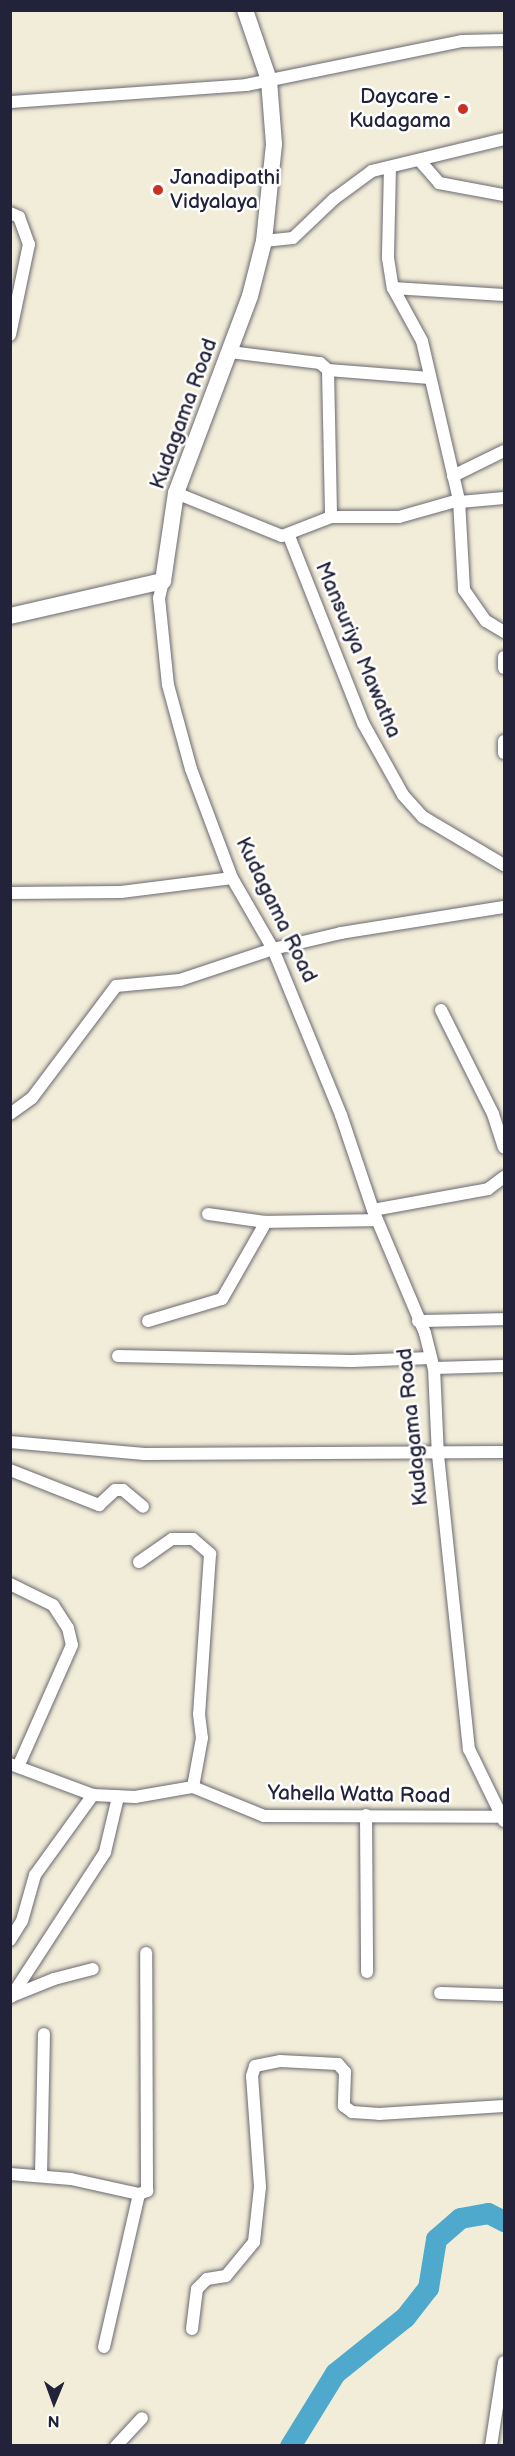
<!DOCTYPE html>
<style>
body{margin:0}
#map{position:relative;width:515px;height:2456px;overflow:hidden;background:#f2edd8;font-family:"Balsamiq Sans",sans-serif}
div>[style]{position:absolute}
.river>*{height:21px;margin:-10.5px;padding:0 10.5px;transform-origin:10.5px;border-radius:10.5px;background:#4ea9cc}
.roads{filter:drop-shadow(0 0 2px #6b6972) drop-shadow(0 0 2px #6b6972)}
.street>*{height:12px;margin:-6px;padding:0 6px;transform-origin:6px;border-radius:6px;background:#fff}
.secondary>*{height:16px;margin:-8px;padding:0 8px;transform-origin:8px;border-radius:8px;background:#fff}
.dots>*{width:16px;height:16px;translate:-50% -50%;box-sizing:border-box;border:3px solid #fff;border-radius:50%}
span{translate:-50% -50%;white-space:nowrap;text-align:center;line-height:1.15;-webkit-text-stroke:5px #fff;paint-order:stroke}
.poi-label{font-size:21px;color:#22223b}
.right{translate:-100% -50%;text-align:right}
.left{translate:0 -50%;text-align:left}
.street-label{font-size:21px;color:#22223b}
.frame{position:absolute;inset:0;border:12px solid #22223b;pointer-events:none}
.north{position:absolute;left:24px;top:2372px;width:60px;height:60px;-webkit-text-stroke:4px #fff;paint-order:stroke;rotate:181deg;font-size:16px;font-weight:700;line-height:24px;text-align:center;color:#22223b}
.north::after{content:'';display:block;margin:auto;width:21px;height:27px;background:#22223b;clip-path:polygon(50% 0,100% 100%,50% 72%,0 100%)}
</style>
<div id="map">
<div class="river">
<div style="left:290px;top:2446px;width:86px;rotate:-58.3deg"></div>
<div style="left:335px;top:2373px;width:90px;rotate:-38.7deg"></div>
<div style="left:405px;top:2317px;width:37px;rotate:-52deg"></div>
<div style="left:428px;top:2288px;width:50px;rotate:-80.7deg"></div>
<div style="left:436px;top:2239px;width:32px;rotate:-41deg"></div>
<div style="left:460px;top:2218px;width:28px;rotate:-10deg"></div>
<div style="left:488px;top:2213px;width:18px;rotate:27deg"></div>
</div>
<div class="roads">
<div class="street">
<div style="left:10px;top:102px;width:237px;rotate:-4.1deg"></div>
<div style="left:246px;top:85px;width:221px;rotate:-11.5deg"></div>
<div style="left:463px;top:41px;width:41px;rotate:-1.4deg"></div>
<div style="left:421px;top:162px;width:28px;rotate:49deg"></div>
<div style="left:439px;top:183px;width:66px;rotate:10.5deg"></div>
<div style="left:390px;top:167px;width:91px;rotate:91.3deg"></div>
<div style="left:388px;top:258px;width:30px;rotate:81deg"></div>
<div style="left:393px;top:288px;width:60px;rotate:61.3deg"></div>
<div style="left:422px;top:341px;width:163px;rotate:76.9deg"></div>
<div style="left:459px;top:500px;width:90px;rotate:86.8deg"></div>
<div style="left:464px;top:590px;width:38px;rotate:55deg"></div>
<div style="left:486px;top:621px;width:21px;rotate:31deg"></div>
<div style="left:10px;top:213px;width:10px;rotate:24deg"></div>
<div style="left:19px;top:217px;width:29px;rotate:70deg"></div>
<div style="left:29px;top:244px;width:93px;rotate:101.8deg"></div>
<div style="left:264px;top:241px;width:29px;rotate:-6deg"></div>
<div style="left:293px;top:238px;width:57px;rotate:-43.6deg"></div>
<div style="left:334px;top:199px;width:47px;rotate:-36.4deg"></div>
<div style="left:372px;top:171px;width:136px;rotate:-13.6deg"></div>
<div style="left:393px;top:288px;width:111px;rotate:3.6deg"></div>
<div style="left:230px;top:352px;width:91px;rotate:7deg"></div>
<div style="left:320px;top:363px;width:11px;rotate:41deg"></div>
<div style="left:328px;top:370px;width:147px;rotate:88.8deg"></div>
<div style="left:331px;top:517px;width:68px"></div>
<div style="left:399px;top:517px;width:62px;rotate:-15.8deg"></div>
<div style="left:328px;top:370px;width:102px;rotate:4.5deg"></div>
<div style="left:453px;top:476px;width:57px;rotate:-26.1deg"></div>
<div style="left:176px;top:493px;width:114px;rotate:22.1deg"></div>
<div style="left:282px;top:536px;width:53px;rotate:-21.2deg"></div>
<div style="left:460px;top:502px;width:44px;rotate:-5.2deg"></div>
<div style="left:289px;top:536px;width:201px;rotate:68.4deg"></div>
<div style="left:363px;top:723px;width:82px;rotate:60.9deg"></div>
<div style="left:403px;top:795px;width:30px;rotate:48deg"></div>
<div style="left:423px;top:817px;width:94px;rotate:30.7deg"></div>
<div style="left:163px;top:581px;width:17px;rotate:103deg"></div>
<div style="left:159px;top:598px;width:87px;rotate:84.1deg"></div>
<div style="left:168px;top:685px;width:87px;rotate:74.7deg"></div>
<div style="left:191px;top:769px;width:116px;rotate:69.4deg"></div>
<div style="left:232px;top:878px;width:82px;rotate:60deg"></div>
<div style="left:273px;top:949px;width:179px;rotate:67.7deg"></div>
<div style="left:341px;top:1115px;width:100px;rotate:71.4deg"></div>
<div style="left:373px;top:1210px;width:134px;rotate:67.1deg"></div>
<div style="left:425px;top:1333px;width:36px;rotate:76deg"></div>
<div style="left:434px;top:1368px;width:87px;rotate:87.4deg"></div>
<div style="left:438px;top:1455px;width:296px;rotate:84deg"></div>
<div style="left:469px;top:1749px;width:80px;rotate:64.1deg"></div>
<div style="left:504px;top:657px;width:11px;rotate:90deg"></div>
<div style="left:504px;top:741px;width:12px;rotate:90deg"></div>
<div style="left:10px;top:893px;width:111px;rotate:-0.5deg"></div>
<div style="left:121px;top:892px;width:112px;rotate:-7.2deg"></div>
<div style="left:441px;top:1010px;width:116px;rotate:63.4deg"></div>
<div style="left:493px;top:1114px;width:35px;rotate:72deg"></div>
<div style="left:10px;top:1114px;width:27px;rotate:-36deg"></div>
<div style="left:32px;top:1098px;width:140px;rotate:-53.1deg"></div>
<div style="left:116px;top:986px;width:64px;rotate:-5.4deg"></div>
<div style="left:180px;top:980px;width:98px;rotate:-18.4deg"></div>
<div style="left:273px;top:949px;width:70px;rotate:-13.2deg"></div>
<div style="left:341px;top:933px;width:165px;rotate:-9.1deg"></div>
<div style="left:373px;top:1210px;width:117px;rotate:-10.3deg"></div>
<div style="left:488px;top:1189px;width:20px;rotate:-37deg"></div>
<div style="left:208px;top:1214px;width:59px;rotate:7.9deg"></div>
<div style="left:148px;top:1321px;width:77px;rotate:-16.6deg"></div>
<div style="left:222px;top:1299px;width:89px;rotate:-60.3deg"></div>
<div style="left:266px;top:1222px;width:111px;rotate:-1deg"></div>
<div style="left:418px;top:1321px;width:86px;rotate:-1.3deg"></div>
<div style="left:118px;top:1356px;width:234px;rotate:1.2deg"></div>
<div style="left:352px;top:1361px;width:79px;rotate:-2.2deg"></div>
<div style="left:434px;top:1368px;width:70px;rotate:-1.6deg"></div>
<div style="left:10px;top:1442px;width:135px;rotate:5.1deg"></div>
<div style="left:144px;top:1454px;width:360px;rotate:-0.3deg"></div>
<div style="left:10px;top:1470px;width:96px;rotate:21.5deg"></div>
<div style="left:99px;top:1505px;width:22px;rotate:-43deg"></div>
<div style="left:115px;top:1490px;width:8px"></div>
<div style="left:123px;top:1490px;width:26px;rotate:40deg"></div>
<div style="left:139px;top:1562px;width:40px;rotate:-34.9deg"></div>
<div style="left:172px;top:1539px;width:21px"></div>
<div style="left:193px;top:1539px;width:23px;rotate:41deg"></div>
<div style="left:210px;top:1554px;width:160px;rotate:93.9deg"></div>
<div style="left:199px;top:1714px;width:24px;rotate:83deg"></div>
<div style="left:202px;top:1738px;width:50px;rotate:100.4deg"></div>
<div style="left:10px;top:1584px;width:48px;rotate:26deg"></div>
<div style="left:53px;top:1605px;width:27px;rotate:57deg"></div>
<div style="left:68px;top:1628px;width:17px;rotate:77deg"></div>
<div style="left:72px;top:1645px;width:133px;rotate:113.9deg"></div>
<div style="left:10px;top:1764px;width:89px;rotate:20.5deg"></div>
<div style="left:93px;top:1795px;width:42px;rotate:2.7deg"></div>
<div style="left:135px;top:1797px;width:59px;rotate:-9.8deg"></div>
<div style="left:193px;top:1787px;width:77px;rotate:22.2deg"></div>
<div style="left:264px;top:1816px;width:238px;rotate:0.2deg"></div>
<div style="left:366px;top:1815px;width:157px;rotate:89.6deg"></div>
<div style="left:10px;top:1940px;width:22px;rotate:-58deg"></div>
<div style="left:22px;top:1921px;width:48px;rotate:-74.2deg"></div>
<div style="left:35px;top:1875px;width:99px;rotate:-54.1deg"></div>
<div style="left:440px;top:1993px;width:64px;rotate:1.8deg"></div>
<div style="left:12px;top:1996px;width:45px;rotate:-22deg"></div>
<div style="left:54px;top:1979px;width:40px;rotate:-14.4deg"></div>
<div style="left:11px;top:1997px;width:173px;rotate:-57deg"></div>
<div style="left:105px;top:1852px;width:57px;rotate:-76.7deg"></div>
<div style="left:10px;top:2174px;width:61px;rotate:4.7deg"></div>
<div style="left:71px;top:2179px;width:70px;rotate:12.4deg"></div>
<div style="left:139px;top:2194px;width:9px;rotate:-21deg"></div>
<div style="left:147px;top:2191px;width:238px;rotate:-90.2deg"></div>
<div style="left:41px;top:2176px;width:142px;rotate:-88.8deg"></div>
<div style="left:192px;top:2329px;width:40px;rotate:-82.9deg"></div>
<div style="left:197px;top:2289px;width:14px;rotate:-45deg"></div>
<div style="left:207px;top:2279px;width:19px;rotate:-9deg"></div>
<div style="left:226px;top:2276px;width:44px;rotate:-50.5deg"></div>
<div style="left:254px;top:2242px;width:55px;rotate:-83.8deg"></div>
<div style="left:260px;top:2187px;width:111px;rotate:-94.1deg"></div>
<div style="left:252px;top:2076px;width:10px;rotate:-73deg"></div>
<div style="left:255px;top:2066px;width:25px;rotate:-11deg"></div>
<div style="left:280px;top:2061px;width:58px;rotate:3deg"></div>
<div style="left:338px;top:2064px;width:11px;rotate:49deg"></div>
<div style="left:345px;top:2072px;width:34px;rotate:92deg"></div>
<div style="left:344px;top:2106px;width:10px;rotate:37deg"></div>
<div style="left:352px;top:2112px;width:27px;rotate:4deg"></div>
<div style="left:379px;top:2114px;width:125px;rotate:-3.7deg"></div>
<div style="left:104px;top:2347px;width:157px;rotate:-77.1deg"></div>
<div style="left:116px;top:2446px;width:38px;rotate:-47deg"></div>
<div style="left:491px;top:2446px;width:85px;rotate:-81.2deg"></div>
</div>
<div class="secondary">
<div style="left:10px;top:616px;width:157px;rotate:-12.9deg"></div>
<div style="left:163px;top:581px;width:89px;rotate:-81.6deg"></div>
<div style="left:176px;top:493px;width:210px;rotate:-69.4deg"></div>
<div style="left:250px;top:296px;width:57px;rotate:-75.7deg"></div>
<div style="left:264px;top:241px;width:98px;rotate:-84.1deg"></div>
<div style="left:274px;top:144px;width:64px;rotate:-94.5deg"></div>
<div style="left:269px;top:80px;width:74px;rotate:-108.9deg"></div>
</div>
</div>
<div class="dots">
<div style="left:463px;top:109px;background:#c8321e"></div>
<div style="left:158px;top:190px;background:#c8321e"></div>
</div>
<div class="poi-label">
<span class="right" style="left:451px;top:109px">Daycare -<br>Kudagama</span>
<span class="left" style="left:170px;top:190px">Janadipathi<br>Vidyalaya</span>
</div>
<div class="street-label">
<span style="left:184px;top:414px;rotate:-70deg">Kudagama Road</span>
<span style="left:358px;top:650px;rotate:67deg">Mansuriya Mawatha</span>
<span style="left:276px;top:910px;rotate:64deg">Kudagama Road</span>
<span style="left:413px;top:1427px;rotate:-96deg">Kudagama Road</span>
<span style="left:359px;top:1795px;rotate:1deg">Yahella Watta Road</span>
</div>
<div class="frame"></div>
<div class="north">N</div>
</div>
